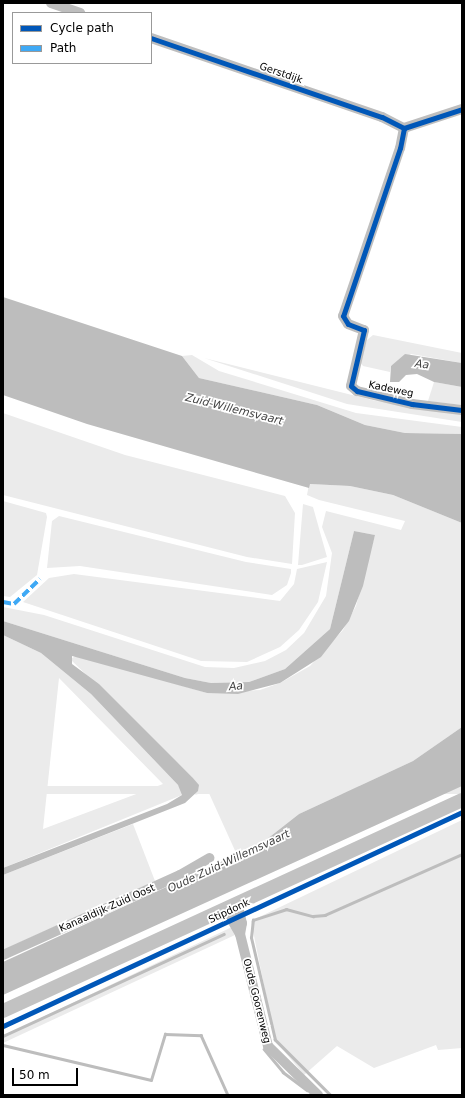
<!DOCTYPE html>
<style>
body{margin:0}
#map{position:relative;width:465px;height:1098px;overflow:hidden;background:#fff;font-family:"DejaVu Sans",sans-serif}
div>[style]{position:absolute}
.green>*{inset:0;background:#ebebeb;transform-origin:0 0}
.water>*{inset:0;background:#bdbdbd}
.stream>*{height:2.5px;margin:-1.25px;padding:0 1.25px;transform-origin:1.25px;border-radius:1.25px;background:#bdbdbd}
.street>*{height:10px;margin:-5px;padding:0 5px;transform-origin:5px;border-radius:5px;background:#bebebe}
.secondary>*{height:14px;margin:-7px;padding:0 7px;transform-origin:7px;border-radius:7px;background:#c2c2c2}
.quiet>*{height:4px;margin-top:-2px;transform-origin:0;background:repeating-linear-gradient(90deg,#3fa9f5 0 8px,transparent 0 12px)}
.cycleway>*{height:5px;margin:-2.5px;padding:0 2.5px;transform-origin:2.5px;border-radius:2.5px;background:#0057b8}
span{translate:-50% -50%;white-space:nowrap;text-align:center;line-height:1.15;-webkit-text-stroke:3.5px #fff;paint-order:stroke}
.street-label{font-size:10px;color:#000}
.water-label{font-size:11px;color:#424242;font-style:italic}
.frame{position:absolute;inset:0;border:4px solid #000;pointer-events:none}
.legend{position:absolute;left:12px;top:12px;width:140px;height:52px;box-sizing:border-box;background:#fff;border:1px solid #999;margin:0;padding:5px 7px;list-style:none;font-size:12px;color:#000}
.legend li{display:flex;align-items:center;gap:8px;height:20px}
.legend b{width:20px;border:1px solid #999}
.scale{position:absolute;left:12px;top:1068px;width:66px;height:18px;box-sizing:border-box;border:2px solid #000;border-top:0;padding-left:5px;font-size:12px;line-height:14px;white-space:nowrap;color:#000;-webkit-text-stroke:3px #fff;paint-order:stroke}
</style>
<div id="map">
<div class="green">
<div style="clip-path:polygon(373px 335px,462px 353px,462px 363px,411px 354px,391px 366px,390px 372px,363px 366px,360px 362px,367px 340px)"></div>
<div style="clip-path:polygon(192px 355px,219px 371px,356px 413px,462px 427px,462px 434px,405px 433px,365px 425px,317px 405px,199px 378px,182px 356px)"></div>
<div style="clip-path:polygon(204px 358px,376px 401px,462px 412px,462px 422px,347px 404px)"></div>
<div style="clip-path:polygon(434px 382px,462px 387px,462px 405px,428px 401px)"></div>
<div style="clip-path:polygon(3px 413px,125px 455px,285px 496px,295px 513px,292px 564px,247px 557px,3px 495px)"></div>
<div style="clip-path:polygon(309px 484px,350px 486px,393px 495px,462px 523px,462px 727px,413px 761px,299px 814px,262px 843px,237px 855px,208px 791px,195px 795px,198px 791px,192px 777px,70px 659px,78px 655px,207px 693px,260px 690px,280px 683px,310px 666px,343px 630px,356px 606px,375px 535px,354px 531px,330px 629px,285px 669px,249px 682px,211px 683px,185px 678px,3px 621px,3px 607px,44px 615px,205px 667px,234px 668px,265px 661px,286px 650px,304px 633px,326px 596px,332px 553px,322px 527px,326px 511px,401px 530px,405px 521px,319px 500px,307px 495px)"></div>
<div style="clip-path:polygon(3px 501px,46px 513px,47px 517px,37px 575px,10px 597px,3px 596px)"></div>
<div style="clip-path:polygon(303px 504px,313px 507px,327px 557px,302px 565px,298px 565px)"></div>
<div style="clip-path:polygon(59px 516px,246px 562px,291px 569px,291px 573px,287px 585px,272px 595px,80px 566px,47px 568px,52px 521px)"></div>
<div style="clip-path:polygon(327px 562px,318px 602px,299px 630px,280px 647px,247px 662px,201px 661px,23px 602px,49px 578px,74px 574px,280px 601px,294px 584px,297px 569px)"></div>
<div style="clip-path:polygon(evenodd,3px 635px,41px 653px,91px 694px,178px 785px,182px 795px,3px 868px,3px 635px,59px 678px,163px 784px,43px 829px,59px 678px)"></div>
<div style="left:462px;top:786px;width:8px;height:504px;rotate:90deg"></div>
<div style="clip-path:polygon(462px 820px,462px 1048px,438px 1050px,436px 1045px,374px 1068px,337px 1046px,304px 1075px,275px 1040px,251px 921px)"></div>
<div style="clip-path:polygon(133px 824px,155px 881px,3px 950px,3px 875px)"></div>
<div style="clip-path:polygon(232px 927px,235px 935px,3px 1043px,3px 1036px)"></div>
</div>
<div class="water">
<div style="clip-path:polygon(3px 297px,182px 356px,199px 378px,317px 405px,365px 425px,405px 433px,462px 434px,462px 523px,393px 495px,350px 486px,310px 484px,309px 488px,87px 424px,3px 395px)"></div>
<div style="clip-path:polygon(405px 354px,462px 363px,462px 387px,434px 382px,417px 374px,406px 375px,399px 382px,390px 382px,391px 366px)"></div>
<div style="clip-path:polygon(354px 531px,375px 535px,363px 586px,349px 621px,321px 657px,280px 683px,238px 694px,207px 693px,72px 656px,72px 664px,99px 684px,192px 777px,199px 785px,198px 791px,185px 803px,3px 875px,3px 868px,167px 804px,182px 795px,178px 785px,91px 694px,41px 653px,3px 635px,3px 621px,185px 678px,211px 683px,249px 682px,285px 669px,330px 629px)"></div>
<div style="clip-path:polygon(462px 727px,462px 786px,3px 995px,3px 962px,262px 843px,299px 814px,413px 761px)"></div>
</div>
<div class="stream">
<div style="left:3px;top:1036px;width:243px;rotate:-24.8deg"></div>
<div style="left:3px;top:1045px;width:152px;rotate:13.3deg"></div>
<div style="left:151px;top:1080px;width:48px;rotate:-73.1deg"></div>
<div style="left:165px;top:1034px;width:36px;rotate:2deg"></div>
<div style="left:201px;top:1035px;width:66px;rotate:65.8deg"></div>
<div style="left:264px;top:1049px;width:30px;rotate:50deg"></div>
<div style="left:283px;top:1072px;width:30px;rotate:37deg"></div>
<div style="left:330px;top:1095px;width:78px;rotate:-135deg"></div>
<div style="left:275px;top:1040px;width:105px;rotate:-103.2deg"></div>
<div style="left:251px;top:938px;width:18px;rotate:-84deg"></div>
<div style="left:253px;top:920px;width:35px;rotate:-18deg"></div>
<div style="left:286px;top:909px;width:28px;rotate:15deg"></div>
<div style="left:313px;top:916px;width:12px;rotate:-5deg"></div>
<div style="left:325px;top:915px;width:150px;rotate:-24deg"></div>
</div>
<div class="street">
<div style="left:51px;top:3px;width:31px;rotate:19deg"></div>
<div style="left:151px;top:38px;width:244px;rotate:18.9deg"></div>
<div style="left:382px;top:117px;width:25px;rotate:27deg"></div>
<div style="left:404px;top:128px;width:61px;rotate:-18.1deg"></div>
<div style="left:404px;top:128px;width:20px;rotate:101deg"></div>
<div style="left:400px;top:148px;width:177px;rotate:108.7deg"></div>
<div style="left:343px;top:316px;width:9px;rotate:58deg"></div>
<div style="left:348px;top:324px;width:17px;rotate:21deg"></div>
<div style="left:364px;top:330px;width:57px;rotate:103.1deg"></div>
<div style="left:351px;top:386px;width:8px;rotate:40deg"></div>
<div style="left:357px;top:391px;width:57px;rotate:13.3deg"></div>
<div style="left:412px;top:404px;width:50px;rotate:6.8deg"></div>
<div style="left:237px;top:902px;width:22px;rotate:77deg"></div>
<div style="left:242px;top:923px;width:11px;rotate:100deg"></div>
<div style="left:225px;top:908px;width:30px;rotate:60deg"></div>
<div style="left:240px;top:934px;width:115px;rotate:76deg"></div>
<div style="left:268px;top:1046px;width:70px;rotate:44.4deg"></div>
<div style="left:3px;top:955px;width:194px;rotate:-24.3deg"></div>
<div style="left:180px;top:875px;width:34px;rotate:-30deg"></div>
</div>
<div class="secondary">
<div style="left:3px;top:1011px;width:505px;rotate:-24.69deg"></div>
</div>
<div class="quiet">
<div style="left:3px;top:602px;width:11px;rotate:10deg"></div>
<div style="left:14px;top:604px;width:36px;rotate:-44deg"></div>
</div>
<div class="cycleway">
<div style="left:151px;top:38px;width:244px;rotate:18.9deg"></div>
<div style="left:382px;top:117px;width:25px;rotate:27deg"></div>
<div style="left:404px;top:128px;width:61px;rotate:-18.1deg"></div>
<div style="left:404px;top:128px;width:20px;rotate:101deg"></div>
<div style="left:400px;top:148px;width:177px;rotate:108.7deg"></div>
<div style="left:343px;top:316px;width:9px;rotate:58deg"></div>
<div style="left:348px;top:324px;width:17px;rotate:21deg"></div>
<div style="left:364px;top:330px;width:57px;rotate:103.1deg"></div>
<div style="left:351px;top:386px;width:8px;rotate:40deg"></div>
<div style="left:357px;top:391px;width:57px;rotate:13.3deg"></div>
<div style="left:412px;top:404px;width:50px;rotate:6.8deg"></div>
<div style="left:3px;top:1026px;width:506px;rotate:-25deg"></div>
</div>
<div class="street-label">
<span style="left:281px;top:73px;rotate:19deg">Gerstdijk</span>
<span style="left:391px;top:389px;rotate:12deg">Kadeweg</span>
<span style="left:107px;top:908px;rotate:-24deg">Kanaaldijk Zuid Oost</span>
<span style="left:229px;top:911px;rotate:-25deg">Stipdonk</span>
<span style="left:257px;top:1001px;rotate:76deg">Oude Goorenweg</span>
</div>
<div class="water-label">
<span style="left:422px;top:365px;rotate:8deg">Aa</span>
<span style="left:234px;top:410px;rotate:14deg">Zuid-Willemsvaart</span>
<span style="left:236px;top:687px;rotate:-5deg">Aa</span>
<span style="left:229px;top:862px;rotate:-25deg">Oude Zuid-Willemsvaart</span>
</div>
<div class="frame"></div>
<ul class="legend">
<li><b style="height:5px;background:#0057b8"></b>Cycle path</li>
<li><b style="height:5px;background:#3fa9f5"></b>Path</li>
</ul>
<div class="scale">50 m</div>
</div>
